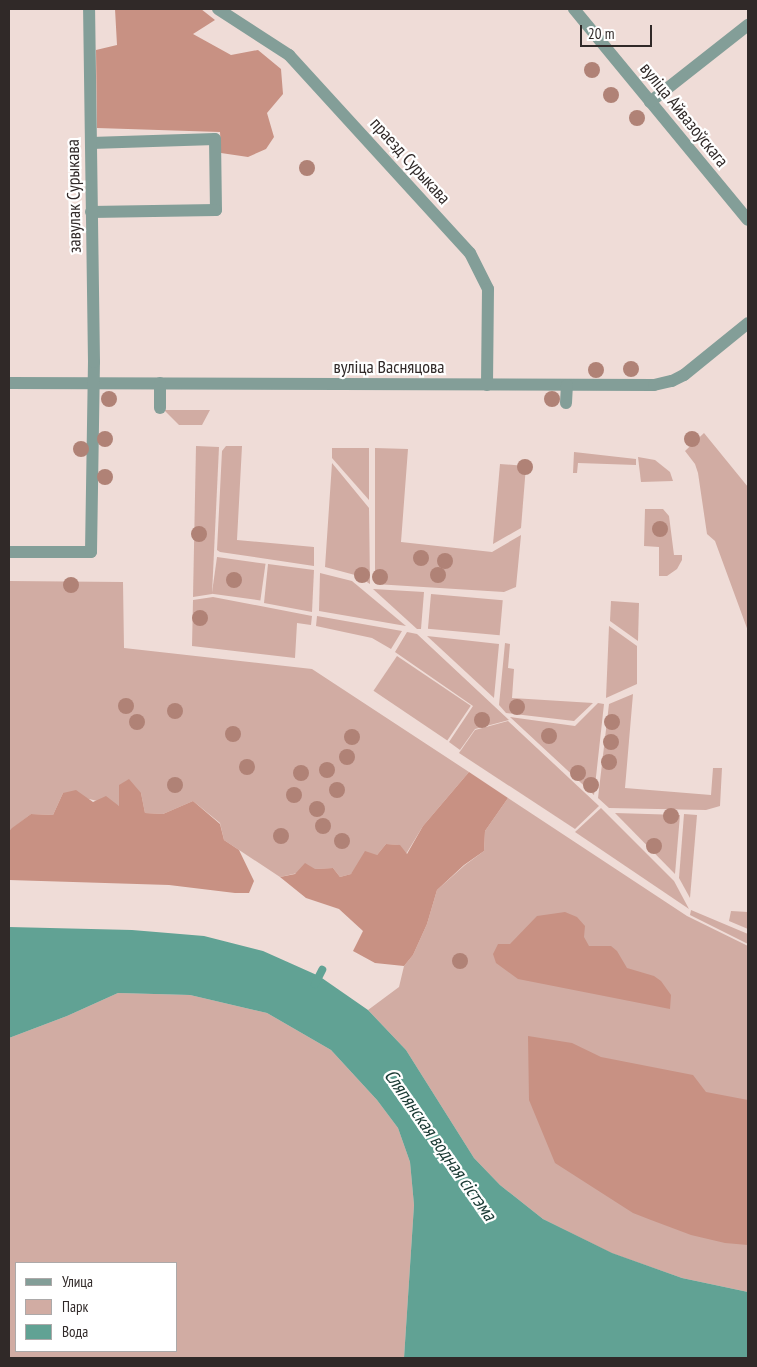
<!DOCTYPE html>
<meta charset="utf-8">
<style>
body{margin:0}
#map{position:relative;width:757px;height:1367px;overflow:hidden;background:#efdcd7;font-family:"PT Sans Narrow",sans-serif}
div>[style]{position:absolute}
.green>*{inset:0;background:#d1aca3;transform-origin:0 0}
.forest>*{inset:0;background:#c89183}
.water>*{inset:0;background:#61a294}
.stream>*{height:8px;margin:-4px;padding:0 4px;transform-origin:4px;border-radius:4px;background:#61a294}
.minor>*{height:12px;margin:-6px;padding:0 6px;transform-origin:6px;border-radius:6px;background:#839e98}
.trees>*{width:16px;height:16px;margin:-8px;border-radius:50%;background:#b08276}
span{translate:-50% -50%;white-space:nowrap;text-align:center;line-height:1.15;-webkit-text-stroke:4.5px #fff;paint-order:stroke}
.street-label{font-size:18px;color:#302928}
.water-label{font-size:19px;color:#183832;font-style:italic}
.frame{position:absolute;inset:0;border:10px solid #302928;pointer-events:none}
.legend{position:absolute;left:15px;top:1262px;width:162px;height:90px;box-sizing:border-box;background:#fff;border:1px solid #aca9a9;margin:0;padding:6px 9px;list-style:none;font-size:15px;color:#302928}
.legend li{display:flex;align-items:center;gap:10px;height:25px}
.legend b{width:25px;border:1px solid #aca9a9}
.scale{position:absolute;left:580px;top:25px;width:72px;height:22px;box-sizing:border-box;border:2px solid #302928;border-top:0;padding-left:6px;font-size:15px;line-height:18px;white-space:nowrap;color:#302928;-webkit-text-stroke:4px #fff;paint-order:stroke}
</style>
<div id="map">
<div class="green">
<div style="clip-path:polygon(164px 410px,210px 410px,202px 425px,179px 425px)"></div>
<div style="clip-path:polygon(704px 433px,748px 487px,748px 631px,715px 541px,707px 534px,698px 473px,695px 464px,685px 451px)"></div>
<div style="clip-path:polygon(196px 446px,219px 447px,212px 594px,193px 597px)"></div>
<div style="clip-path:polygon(226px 446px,242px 446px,237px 540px,314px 547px,314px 566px,220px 552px,217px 550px,222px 451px)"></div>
<div style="clip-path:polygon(332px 448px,369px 448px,369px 500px,332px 458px)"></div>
<div style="clip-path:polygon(375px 448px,408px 449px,401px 542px,492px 552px,521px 535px,516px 587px,504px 592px,375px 584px)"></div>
<div style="clip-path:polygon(574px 452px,636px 459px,636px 465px,578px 463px,577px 473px,573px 473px)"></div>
<div style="clip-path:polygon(638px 457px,655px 460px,670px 472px,673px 481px,641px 482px)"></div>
<div style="clip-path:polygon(332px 463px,369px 508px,370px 584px,355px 575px,325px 567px)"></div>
<div style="clip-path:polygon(500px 464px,526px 466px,521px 528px,493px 544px)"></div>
<div style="clip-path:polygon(645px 509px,663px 509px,669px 516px,674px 555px,682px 555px,682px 560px,677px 569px,667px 576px,659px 576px,659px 547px,644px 546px)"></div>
<div style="left:217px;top:557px;width:49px;height:37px;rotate:8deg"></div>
<div style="clip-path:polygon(268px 564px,314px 570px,312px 612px,264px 603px)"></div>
<div style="clip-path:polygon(320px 573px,352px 581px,406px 626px,319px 611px)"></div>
<div style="clip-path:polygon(9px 581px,123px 582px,124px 648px,312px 669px,469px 772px,423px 826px,406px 854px,399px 845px,386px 844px,377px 855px,351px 874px,340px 877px,333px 868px,315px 869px,280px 877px,224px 840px,220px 823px,193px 801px,163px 814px,145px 813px,141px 793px,119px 806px,63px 793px,53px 815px,31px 814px,9px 831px)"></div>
<div style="clip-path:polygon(373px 589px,424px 592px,421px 629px,417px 629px)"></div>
<div style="left:431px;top:594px;width:72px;height:35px;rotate:5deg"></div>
<div style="clip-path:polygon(213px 597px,312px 616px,311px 625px,297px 623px,295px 658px,192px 646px,193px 600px)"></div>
<div style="clip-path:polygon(611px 601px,639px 603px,638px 641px,610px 621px)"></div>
<div style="clip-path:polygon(317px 616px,402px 631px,391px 649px,372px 638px,316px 626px)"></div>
<div style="clip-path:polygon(609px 626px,637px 646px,637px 684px,606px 698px)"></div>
<div style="clip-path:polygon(407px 632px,417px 634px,509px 720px,475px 729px,460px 750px,449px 742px,473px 706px,395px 652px)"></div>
<div style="clip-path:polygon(427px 636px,499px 644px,494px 698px)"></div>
<div style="clip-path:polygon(505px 643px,510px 644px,508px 668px,514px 669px,512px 698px,593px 703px,574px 721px,506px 713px,499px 705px)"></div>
<div style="left:397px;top:656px;width:89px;height:42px;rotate:34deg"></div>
<div style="clip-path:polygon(633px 694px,625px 788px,711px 795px,713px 768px,722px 768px,720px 806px,706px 810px,609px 808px,598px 798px,609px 704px)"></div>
<div style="clip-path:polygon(598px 703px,604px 704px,594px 795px,510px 717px,575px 726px)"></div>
<div style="clip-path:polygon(508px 721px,599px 806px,575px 829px,459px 753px,475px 730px)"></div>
<div style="clip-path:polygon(508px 798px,687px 916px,748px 946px,748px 1292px,682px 1278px,611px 1253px,543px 1219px,500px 1185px,474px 1158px,406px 1050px,368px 1010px,399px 987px,404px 966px,413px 955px,427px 924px,437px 890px,465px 865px,484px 851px,485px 831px)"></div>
<div style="clip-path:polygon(601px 808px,674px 881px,689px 909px,575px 832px)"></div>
<div style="clip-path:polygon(615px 813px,680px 815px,675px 874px)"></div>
<div style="clip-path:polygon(684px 814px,697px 815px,690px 898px,679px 878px)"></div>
<div style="clip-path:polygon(691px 910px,748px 934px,748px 944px,690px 915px)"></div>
<div style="clip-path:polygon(731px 911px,748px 912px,748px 929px,729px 921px)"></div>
<div style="clip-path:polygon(evenodd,118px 993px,190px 995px,267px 1013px,331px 1050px,377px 1100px,398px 1128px,410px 1162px,414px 1205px,404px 1358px,9px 1358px,9px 1038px,67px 1016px,118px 993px,16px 1263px,176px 1263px,176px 1351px,16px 1351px,16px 1263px)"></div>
</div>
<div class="forest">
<div style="clip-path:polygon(115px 9px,201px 9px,215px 20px,193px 34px,231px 55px,258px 50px,281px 69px,283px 94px,267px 113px,274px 137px,266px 149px,248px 157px,221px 153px,220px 132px,97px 128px,96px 50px,117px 45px)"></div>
<div style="clip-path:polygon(469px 772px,508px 798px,485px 831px,484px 851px,464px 865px,437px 890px,427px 924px,413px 955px,404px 966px,375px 963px,353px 951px,363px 931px,339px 909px,306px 898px,280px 877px,295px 874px,305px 863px,315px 869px,333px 868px,340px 877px,351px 874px,365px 851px,377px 855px,386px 844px,400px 845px,407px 854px,423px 826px)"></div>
<div style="clip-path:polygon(129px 779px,141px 793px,145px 813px,163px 814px,193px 801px,220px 824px,224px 840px,239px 850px,254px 881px,249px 893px,235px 893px,169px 885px,9px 880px,9px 831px,12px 828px,31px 814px,53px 815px,63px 793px,76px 790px,93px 802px,106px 796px,119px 806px,119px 785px)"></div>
<div style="clip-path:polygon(565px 912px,577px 917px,585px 926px,584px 937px,589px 946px,611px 946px,617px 951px,627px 968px,654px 976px,661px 981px,671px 995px,670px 1009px,518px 979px,496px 963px,493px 954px,498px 944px,510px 944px,537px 916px)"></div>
<div style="clip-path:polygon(528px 1036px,572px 1043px,601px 1057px,693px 1075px,706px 1092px,748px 1100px,748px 1245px,725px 1243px,691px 1235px,651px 1220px,633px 1213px,555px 1163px,529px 1100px)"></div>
</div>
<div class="water">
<div style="clip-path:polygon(9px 927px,132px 930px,204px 936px,263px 951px,319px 976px,368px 1010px,406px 1050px,474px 1158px,500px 1185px,543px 1219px,612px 1253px,682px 1278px,748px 1292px,748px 1358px,404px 1358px,414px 1205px,410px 1162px,398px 1128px,377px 1100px,331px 1050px,267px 1013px,190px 995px,118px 993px,67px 1016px,9px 1038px)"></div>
</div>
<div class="stream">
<div style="left:315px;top:984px;width:16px;rotate:-63deg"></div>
</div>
<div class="minor">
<div style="left:218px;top:9px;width:85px;rotate:32.9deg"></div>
<div style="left:289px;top:55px;width:268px;rotate:47.6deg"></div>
<div style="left:470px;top:253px;width:40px;rotate:63.4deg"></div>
<div style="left:488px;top:289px;width:96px;rotate:90.6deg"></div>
<div style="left:574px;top:9px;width:273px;rotate:50.5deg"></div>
<div style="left:650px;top:102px;width:125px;rotate:-38.2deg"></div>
<div style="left:91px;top:143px;width:124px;rotate:-1.8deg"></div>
<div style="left:215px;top:139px;width:71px;rotate:89.2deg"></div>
<div style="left:216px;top:210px;width:125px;rotate:179.1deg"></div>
<div style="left:9px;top:383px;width:645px;rotate:0.18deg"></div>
<div style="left:654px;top:385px;width:18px;rotate:-13deg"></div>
<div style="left:672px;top:381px;width:13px;rotate:-27deg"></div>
<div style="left:684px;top:375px;width:82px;rotate:-39.1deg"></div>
<div style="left:566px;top:403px;width:18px;rotate:-87deg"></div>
<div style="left:160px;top:408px;width:25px;rotate:-90deg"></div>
<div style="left:9px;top:552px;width:82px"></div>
<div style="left:91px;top:552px;width:190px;rotate:-89.1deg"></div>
<div style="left:94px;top:362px;width:353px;rotate:-90.8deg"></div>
</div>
<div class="trees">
<div style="left:592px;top:70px"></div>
<div style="left:611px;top:95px"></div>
<div style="left:637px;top:118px"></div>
<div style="left:307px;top:168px"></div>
<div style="left:631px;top:369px"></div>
<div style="left:596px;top:370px"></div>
<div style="left:109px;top:399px"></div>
<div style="left:552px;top:399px"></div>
<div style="left:105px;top:439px"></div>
<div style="left:692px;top:439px"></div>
<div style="left:81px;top:449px"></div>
<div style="left:525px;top:467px"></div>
<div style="left:105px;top:477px"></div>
<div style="left:660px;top:529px"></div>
<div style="left:199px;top:534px"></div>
<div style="left:421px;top:558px"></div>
<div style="left:445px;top:561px"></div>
<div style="left:362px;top:575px"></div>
<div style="left:438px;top:575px"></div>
<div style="left:380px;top:577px"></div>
<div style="left:234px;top:580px"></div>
<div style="left:71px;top:585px"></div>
<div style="left:200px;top:618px"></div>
<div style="left:126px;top:706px"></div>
<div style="left:517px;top:707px"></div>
<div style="left:175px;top:711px"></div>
<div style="left:482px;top:720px"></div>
<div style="left:137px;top:722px"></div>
<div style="left:612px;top:722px"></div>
<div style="left:233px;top:734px"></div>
<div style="left:549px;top:736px"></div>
<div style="left:352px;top:737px"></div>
<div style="left:611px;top:742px"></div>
<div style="left:347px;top:757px"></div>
<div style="left:609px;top:762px"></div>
<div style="left:247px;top:767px"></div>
<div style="left:327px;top:770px"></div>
<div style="left:301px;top:773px"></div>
<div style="left:578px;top:773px"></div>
<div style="left:175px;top:785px"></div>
<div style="left:591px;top:785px"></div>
<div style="left:337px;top:790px"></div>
<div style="left:294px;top:795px"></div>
<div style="left:317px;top:809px"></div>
<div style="left:671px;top:816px"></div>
<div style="left:323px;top:826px"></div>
<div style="left:281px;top:836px"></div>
<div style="left:342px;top:841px"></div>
<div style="left:654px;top:846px"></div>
<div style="left:460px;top:961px"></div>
</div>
<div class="street-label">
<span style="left:684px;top:115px;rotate:51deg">вуліца Айвазоўскага</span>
<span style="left:410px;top:161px;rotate:48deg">праезд Сурыкава</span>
<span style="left:74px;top:196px;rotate:-91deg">завулак Сурыкава</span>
<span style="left:389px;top:367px">вуліца Васняцова</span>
</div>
<div class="water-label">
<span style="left:440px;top:1145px;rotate:55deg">Сляпянская водная сістэма</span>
</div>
<div class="frame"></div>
<ul class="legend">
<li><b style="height:6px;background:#839e98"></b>Улица</li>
<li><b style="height:14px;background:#d1aca3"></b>Парк</li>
<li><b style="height:14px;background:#61a294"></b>Вода</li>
</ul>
<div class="scale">20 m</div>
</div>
